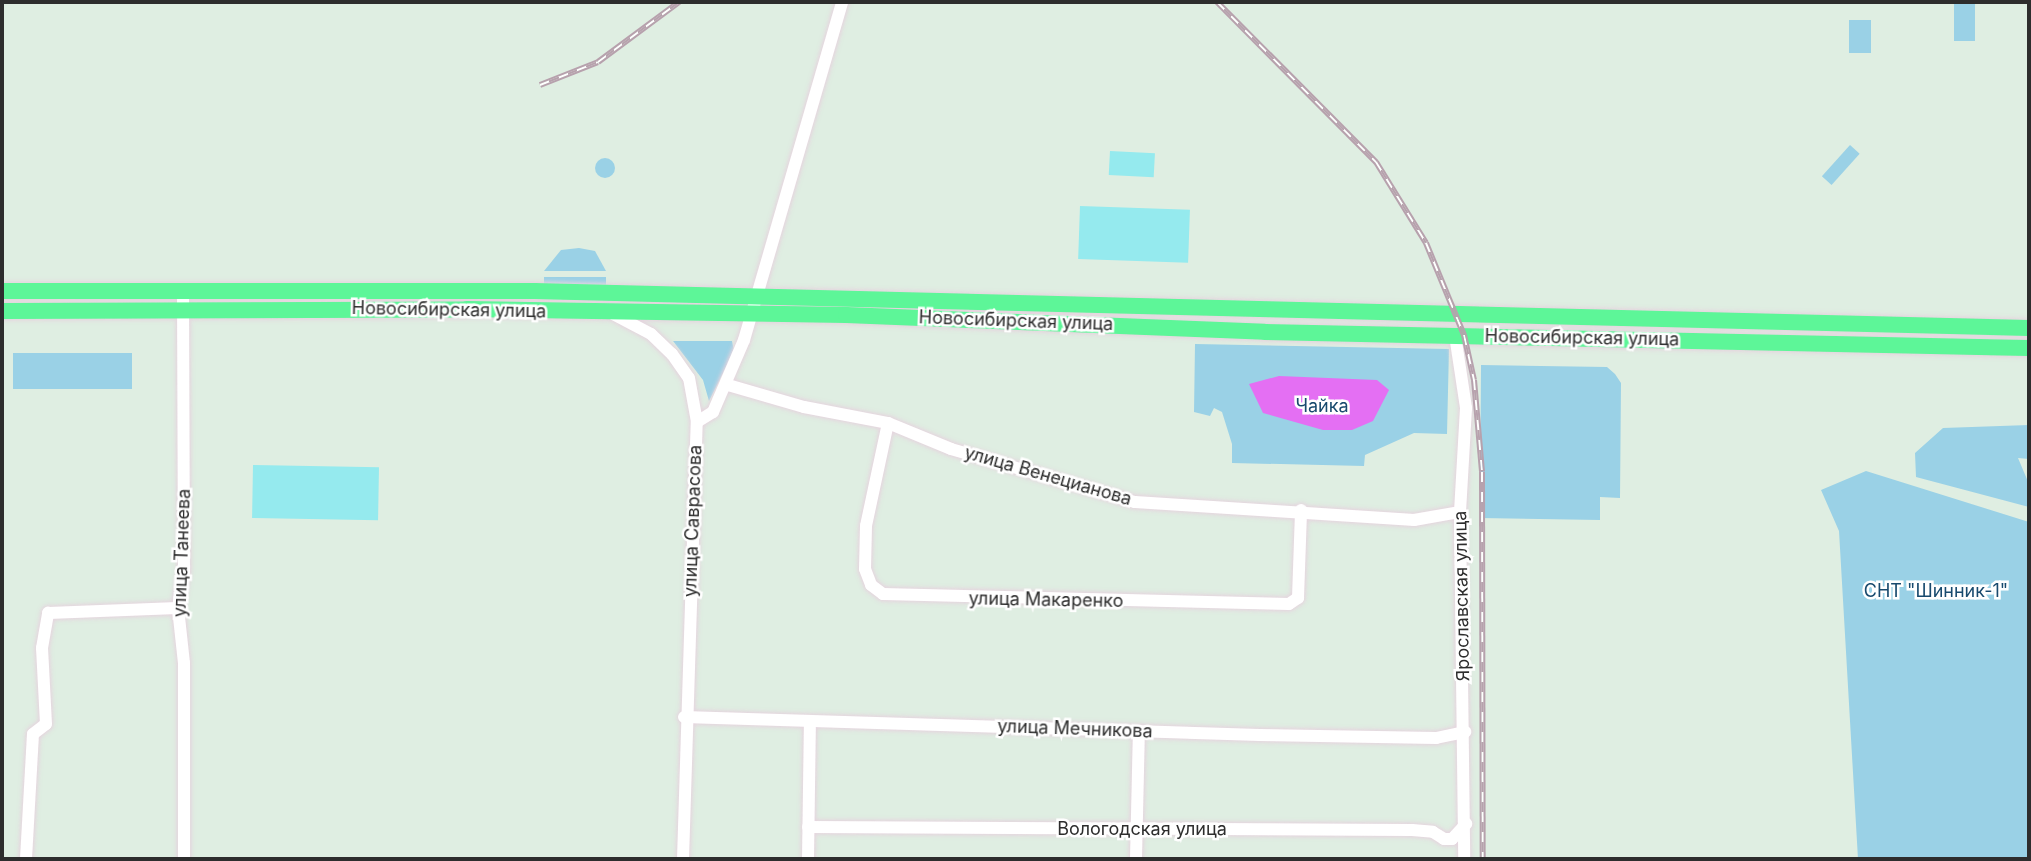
<!DOCTYPE html>
<meta charset="utf-8">
<style>
body{margin:0}
#map{position:relative;width:2031px;height:861px;overflow:hidden;background:#dfeee2;font-family:Inter,sans-serif}
div>[style]{position:absolute}
.green>*{inset:0;background:#9ad1e6;transform-origin:0 0}
.round{border-radius:50%}
.pitch>*{inset:0;background:#95eaee;transform-origin:0 0}
.water>*{inset:0;background:#e46ff3}
.roads{filter:drop-shadow(0 0 2px #e5d4de) drop-shadow(0 0 2px #e5d4de)}
.minor>*{height:12px;margin:-6px;padding:0 6px;transform-origin:6px;border-radius:6px;background:#fff}
.major>*{height:16px;margin:-8px;padding:0 8px;transform-origin:8px;border-radius:8px;background:#5df698}
.rail>*{height:6px;margin-top:-3px;transform-origin:0;background:repeating-linear-gradient(90deg,#fff 0 10px,#b7a1ad 0 20px);box-sizing:border-box;border-block:2px solid #b7a1ad}
span{translate:-50% -50%;white-space:nowrap;text-align:center;line-height:1.15;-webkit-text-stroke:5px #fff;paint-order:stroke}
.street-label{font-size:18px;color:#2d2d2d}
.park-label{font-size:18px;color:#184a6e}
.frame{position:absolute;inset:0;border:4px solid #2d2d2d;pointer-events:none}
</style>
<div id="map">
<div class="green">
<div style="left:1954px;top:2px;width:21px;height:39px"></div>
<div style="left:1849px;top:20px;width:22px;height:33px"></div>
<div style="left:1850px;top:145px;width:13px;height:42px;rotate:42deg"></div>
<div class="round" style="left:595px;top:158px;width:20px;height:20px"></div>
<div style="clip-path:polygon(579px 248px,595px 251px,606px 271px,544px 271px,561px 250px)"></div>
<div style="left:606px;top:277px;width:8px;height:62px;rotate:90deg"></div>
<div style="clip-path:polygon(673px 341px,732px 341px,734px 351px,709px 401px,703px 380px)"></div>
<div style="clip-path:polygon(1195px 344px,1449px 349px,1447px 434px,1414px 433px,1365px 455px,1364px 466px,1232px 463px,1232px 444px,1222px 412px,1214px 408px,1210px 416px,1194px 412px)"></div>
<div style="left:13px;top:353px;width:119px;height:36px"></div>
<div style="clip-path:polygon(1481px 365px,1607px 367px,1615px 374px,1621px 383px,1620px 498px,1600px 497px,1600px 520px,1480px 518px)"></div>
<div style="clip-path:polygon(2029px 425px,2029px 459px,2018px 458px,2029px 484px,2029px 507px,1916px 477px,1915px 453px,1943px 428px)"></div>
<div style="clip-path:polygon(1866px 471px,2029px 522px,2029px 859px,1858px 859px,1839px 531px,1821px 490px)"></div>
</div>
<div class="pitch">
<div style="left:1110px;top:151px;width:45px;height:24px;rotate:3deg"></div>
<div style="left:1080px;top:206px;width:110px;height:53px;rotate:2deg"></div>
<div style="left:253px;top:465px;width:126px;height:53px;rotate:1deg"></div>
</div>
<div class="water">
<div style="clip-path:polygon(1279px 376px,1377px 380px,1389px 390px,1373px 421px,1352px 430px,1323px 430px,1263px 413px,1249px 384px)"></div>
</div>
<div class="roads">
<div class="minor">
<div style="left:183px;top:289px;width:281px;rotate:89.8deg"></div>
<div style="left:184px;top:570px;width:38px;rotate:99deg"></div>
<div style="left:178px;top:608px;width:55px;rotate:83.8deg"></div>
<div style="left:184px;top:663px;width:196px;rotate:90deg"></div>
<div style="left:613px;top:314px;width:43px;rotate:27.8deg"></div>
<div style="left:651px;top:334px;width:29px;rotate:44deg"></div>
<div style="left:672px;top:354px;width:29px;rotate:55deg"></div>
<div style="left:689px;top:378px;width:45px;rotate:79.7deg"></div>
<div style="left:1455px;top:335px;width:74px;rotate:81.4deg"></div>
<div style="left:1466px;top:408px;width:104px;rotate:93.3deg"></div>
<div style="left:1460px;top:512px;width:347px;rotate:89.3deg"></div>
<div style="left:728px;top:385px;width:79px;rotate:16.1deg"></div>
<div style="left:804px;top:407px;width:86px;rotate:10.8deg"></div>
<div style="left:888px;top:423px;width:68px;rotate:22.4deg"></div>
<div style="left:951px;top:449px;width:191px;rotate:16.1deg"></div>
<div style="left:1135px;top:502px;width:280px;rotate:3.7deg"></div>
<div style="left:1414px;top:520px;width:47px;rotate:-9.9deg"></div>
<div style="left:888px;top:423px;width:105px;rotate:102.1deg"></div>
<div style="left:866px;top:526px;width:43px;rotate:91.3deg"></div>
<div style="left:865px;top:569px;width:17px;rotate:69deg"></div>
<div style="left:871px;top:585px;width:15px;rotate:37deg"></div>
<div style="left:883px;top:594px;width:406px;rotate:1.4deg"></div>
<div style="left:1289px;top:604px;width:11px;rotate:-34deg"></div>
<div style="left:1298px;top:598px;width:88px;rotate:-88deg"></div>
<div style="left:684px;top:717px;width:576px;rotate:1.79deg"></div>
<div style="left:1260px;top:735px;width:176px;rotate:1deg"></div>
<div style="left:1436px;top:738px;width:30px;rotate:-12deg"></div>
<div style="left:808px;top:827px;width:604px;rotate:0.28deg"></div>
<div style="left:1412px;top:830px;width:21px;rotate:5deg"></div>
<div style="left:1433px;top:832px;width:13px;rotate:32deg"></div>
<div style="left:1444px;top:839px;width:8px"></div>
<div style="left:1452px;top:839px;width:21px;rotate:-47deg"></div>
<div style="left:26px;top:859px;width:125px;rotate:-86.8deg"></div>
<div style="left:33px;top:734px;width:16px;rotate:-38deg"></div>
<div style="left:46px;top:724px;width:76px;rotate:-93deg"></div>
<div style="left:42px;top:648px;width:36px;rotate:-80deg"></div>
<div style="left:48px;top:613px;width:130px;rotate:-2.2deg"></div>
<div style="left:683px;top:859px;width:437px;rotate:-88.2deg"></div>
<div style="left:697px;top:422px;width:19px;rotate:-32deg"></div>
<div style="left:713px;top:412px;width:78px;rotate:-66.7deg"></div>
<div style="left:744px;top:340px;width:352px;rotate:-73.8deg"></div>
<div style="left:808px;top:859px;width:138px;rotate:-89.2deg"></div>
<div style="left:1136px;top:859px;width:128px;rotate:-88.7deg"></div>
</div>
<div class="major">
<div style="left:2px;top:291px;width:532px"></div>
<div style="left:534px;top:291px;width:1495px;rotate:1.42deg"></div>
<div style="left:2px;top:311px;width:465px;rotate:-0.2deg"></div>
<div style="left:467px;top:309px;width:379px;rotate:0.9deg"></div>
<div style="left:846px;top:315px;width:419px;rotate:2.3deg"></div>
<div style="left:1265px;top:332px;width:764px;rotate:1.2deg"></div>
</div>
</div>
<div class="rail">
<div style="left:1217px;top:2px;width:226px;rotate:45.2deg"></div>
<div style="left:1376px;top:162px;width:95px;rotate:58.3deg"></div>
<div style="left:1426px;top:243px;width:100px;rotate:67.6deg"></div>
<div style="left:1464px;top:335px;width:46px;rotate:77.5deg"></div>
<div style="left:1474px;top:380px;width:92px;rotate:85deg"></div>
<div style="left:1482px;top:472px;width:387px;rotate:89.9deg"></div>
<div style="left:540px;top:85px;width:62px;rotate:-21.6deg"></div>
<div style="left:598px;top:62px;width:101px;rotate:-36.5deg"></div>
</div>
<div class="street-label">
<span style="left:449px;top:310px;rotate:1deg">Новосибирская улица</span>
<span style="left:1016px;top:321px;rotate:2deg">Новосибирская улица</span>
<span style="left:1582px;top:338px;rotate:1deg">Новосибирская улица</span>
<span style="left:1048px;top:476px;rotate:16deg">улица Венецианова</span>
<span style="left:693px;top:521px;rotate:-88deg">улица Саврасова</span>
<span style="left:182px;top:553px;rotate:-88deg">улица Танеева</span>
<span style="left:1462px;top:596px;rotate:-91deg">Ярославская улица</span>
<span style="left:1046px;top:600px;rotate:1deg">улица Макаренко</span>
<span style="left:1075px;top:729px;rotate:2deg">улица Мечникова</span>
<span style="left:1142px;top:829px">Вологодская улица</span>
</div>
<div class="park-label">
<span style="left:1322px;top:406px">Чайка</span>
<span style="left:1936px;top:591px">СНТ "Шинник-1"</span>
</div>
<div class="frame"></div>
</div>
